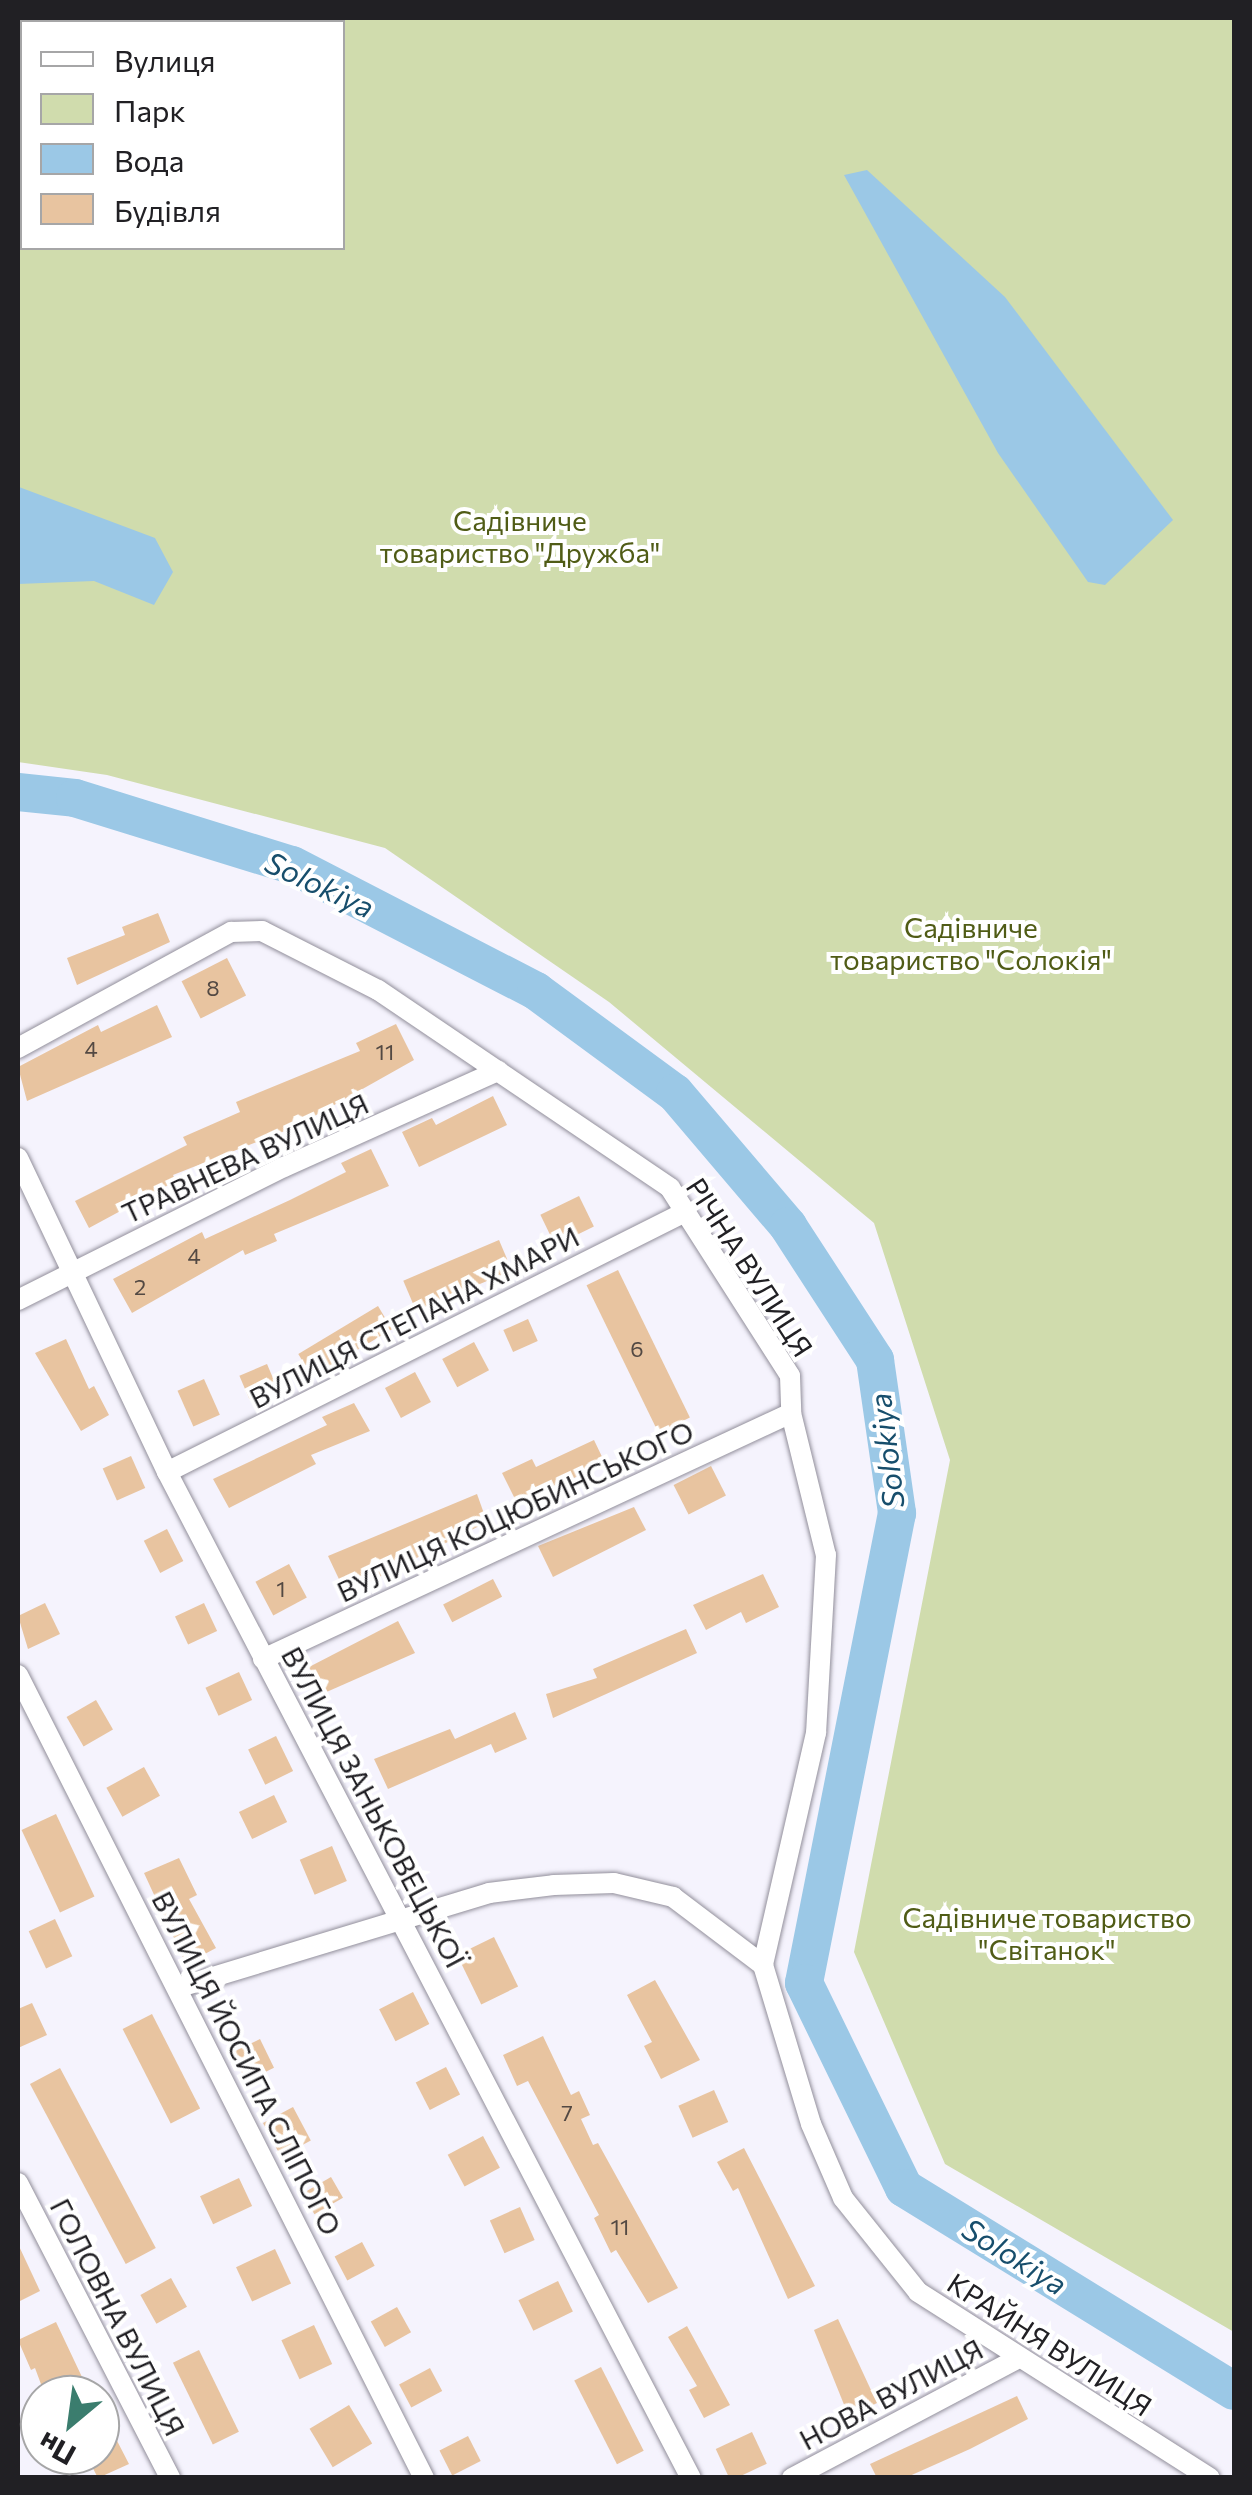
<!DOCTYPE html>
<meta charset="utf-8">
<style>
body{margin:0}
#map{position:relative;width:1252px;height:2495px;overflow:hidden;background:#f5f3fd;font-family:Commissioner,sans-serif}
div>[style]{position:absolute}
.green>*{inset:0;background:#d0dcad}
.water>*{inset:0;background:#9bc8e6}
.river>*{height:38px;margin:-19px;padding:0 19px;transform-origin:19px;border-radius:19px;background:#9bc8e6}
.building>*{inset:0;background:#e8c4a0;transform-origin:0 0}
.roads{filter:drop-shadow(0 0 2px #928f9b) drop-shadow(0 0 2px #928f9b)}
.minor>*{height:20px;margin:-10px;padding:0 10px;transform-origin:10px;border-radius:10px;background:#fff}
span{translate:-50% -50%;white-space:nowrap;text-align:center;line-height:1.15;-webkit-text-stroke:8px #fff;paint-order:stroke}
.number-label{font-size:22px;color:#534943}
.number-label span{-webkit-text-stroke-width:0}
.park-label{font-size:28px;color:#505c16}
.street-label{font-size:28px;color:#212024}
.water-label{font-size:30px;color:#174e6c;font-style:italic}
.frame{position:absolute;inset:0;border:20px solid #212024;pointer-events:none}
.legend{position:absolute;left:20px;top:20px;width:325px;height:230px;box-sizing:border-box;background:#fff;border:2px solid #a6a6a7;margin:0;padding:12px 18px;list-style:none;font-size:30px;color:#212024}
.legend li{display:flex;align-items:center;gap:20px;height:50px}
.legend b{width:50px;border:2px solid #a6a6a7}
.north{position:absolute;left:20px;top:2375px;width:100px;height:100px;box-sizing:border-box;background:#fff;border:2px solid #a6a6a7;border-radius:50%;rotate:209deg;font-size:28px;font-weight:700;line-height:40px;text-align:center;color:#212024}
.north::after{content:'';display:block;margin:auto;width:35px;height:45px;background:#3b7d6e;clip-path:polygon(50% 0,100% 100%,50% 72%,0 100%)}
</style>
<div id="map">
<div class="green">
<div style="clip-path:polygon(63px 18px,1234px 18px,1234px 2332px,945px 2164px,854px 1952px,950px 1460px,874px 1223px,609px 1002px,385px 848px,107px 775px,18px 762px,18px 52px,22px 48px,22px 248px,342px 248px,342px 22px,57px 22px)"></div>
</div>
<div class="water">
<div style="clip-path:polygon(867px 170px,1005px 297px,1173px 520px,1105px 585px,1088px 582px,998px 453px,844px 175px)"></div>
<div style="clip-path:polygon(19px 487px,155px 538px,173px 572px,154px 605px,94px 581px,18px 584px)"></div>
</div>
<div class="river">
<div style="left:18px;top:792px;width:57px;rotate:6deg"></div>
<div style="left:75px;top:798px;width:227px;rotate:17.2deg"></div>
<div style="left:292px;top:865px;width:275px;rotate:27.3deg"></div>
<div style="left:536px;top:991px;width:172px;rotate:36.3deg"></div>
<div style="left:675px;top:1093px;width:175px;rotate:49.6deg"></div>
<div style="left:788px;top:1226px;width:160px;rotate:57deg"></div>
<div style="left:875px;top:1360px;width:155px;rotate:81.8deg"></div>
<div style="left:897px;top:1513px;width:479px;rotate:101.2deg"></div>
<div style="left:804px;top:1983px;width:228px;rotate:64deg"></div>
<div style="left:904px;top:2188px;width:387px;rotate:31.6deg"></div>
</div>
<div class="building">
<div style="clip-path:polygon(158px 913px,170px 942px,77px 985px,67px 958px,125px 935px,122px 927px)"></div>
<div style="left:227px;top:958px;width:42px;height:51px;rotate:63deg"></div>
<div style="clip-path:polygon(157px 1005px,172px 1037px,27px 1101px,18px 1067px,98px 1025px,101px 1032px)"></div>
<div style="clip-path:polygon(396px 1024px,414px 1060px,295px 1127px,173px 1175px,176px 1181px,89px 1228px,75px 1201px,187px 1145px,183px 1137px,240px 1112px,236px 1102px,360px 1051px,356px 1043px)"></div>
<div style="clip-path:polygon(493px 1096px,507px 1125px,419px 1167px,402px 1132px,432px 1118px,436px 1125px)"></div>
<div style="clip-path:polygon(371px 1149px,389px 1186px,274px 1234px,277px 1241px,245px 1255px,243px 1250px,132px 1313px,113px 1279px,202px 1232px,205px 1239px,290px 1200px,346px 1172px,341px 1163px)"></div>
<div style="left:579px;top:1196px;width:34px;height:43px;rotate:64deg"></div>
<div style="left:499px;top:1240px;width:33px;height:104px;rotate:67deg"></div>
<div style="left:618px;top:1270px;width:164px;height:35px;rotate:64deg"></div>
<div style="left:378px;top:1306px;width:27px;height:93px;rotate:59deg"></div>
<div style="left:528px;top:1319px;width:24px;height:27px;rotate:66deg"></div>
<div style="clip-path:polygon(66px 1339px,89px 1389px,94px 1386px,109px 1415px,81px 1431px,35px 1353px)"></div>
<div style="left:474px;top:1342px;width:32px;height:36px;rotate:62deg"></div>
<div style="left:267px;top:1364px;width:25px;height:30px;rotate:67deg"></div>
<div style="left:415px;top:1372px;width:34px;height:34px;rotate:62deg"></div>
<div style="left:204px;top:1379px;width:39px;height:29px;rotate:66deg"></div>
<div style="clip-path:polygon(354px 1403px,370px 1431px,311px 1455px,316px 1464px,229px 1508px,213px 1479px,327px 1425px,322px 1417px)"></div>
<div style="clip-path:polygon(594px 1440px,605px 1463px,518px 1505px,502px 1473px,532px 1459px,536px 1467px)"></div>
<div style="left:131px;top:1456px;width:35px;height:31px;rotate:66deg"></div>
<div style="left:711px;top:1466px;width:33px;height:42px;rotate:63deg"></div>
<div style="clip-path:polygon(477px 1494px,487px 1522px,346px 1594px,328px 1556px)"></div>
<div style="clip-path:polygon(634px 1507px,646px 1530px,553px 1577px,538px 1546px)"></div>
<div style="left:167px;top:1529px;width:36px;height:26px;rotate:63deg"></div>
<div style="left:289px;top:1564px;width:38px;height:38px;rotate:62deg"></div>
<div style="clip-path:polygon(763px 1574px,779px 1607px,746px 1623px,741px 1612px,706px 1630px,693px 1605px)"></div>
<div style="left:493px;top:1579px;width:20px;height:56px;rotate:63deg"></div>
<div style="clip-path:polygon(45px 1603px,60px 1634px,28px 1649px,18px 1616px)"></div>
<div style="left:204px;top:1603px;width:31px;height:32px;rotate:65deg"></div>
<div style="clip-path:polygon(398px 1621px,415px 1653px,322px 1694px,309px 1667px)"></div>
<div style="clip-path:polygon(686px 1629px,697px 1653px,553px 1718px,546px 1694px,597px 1678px,593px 1669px)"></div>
<div style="left:239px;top:1672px;width:31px;height:37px;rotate:65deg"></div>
<div style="left:96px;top:1700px;width:34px;height:34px;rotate:60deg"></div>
<div style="clip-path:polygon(515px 1712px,527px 1739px,495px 1753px,491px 1744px,388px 1789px,374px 1759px,450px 1729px,455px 1739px)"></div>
<div style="left:276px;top:1736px;width:39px;height:31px;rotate:64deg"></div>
<div style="left:144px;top:1767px;width:33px;height:43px;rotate:61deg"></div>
<div style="left:274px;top:1795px;width:30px;height:39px;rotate:64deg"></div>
<div style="left:56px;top:1814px;width:91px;height:38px;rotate:65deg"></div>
<div style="left:332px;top:1846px;width:38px;height:35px;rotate:67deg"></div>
<div style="clip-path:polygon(179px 1858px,197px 1895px,189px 1899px,216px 1948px,186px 1964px,144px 1873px)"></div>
<div style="left:55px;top:1919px;width:41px;height:29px;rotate:65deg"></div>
<div style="left:494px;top:1937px;width:55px;height:41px;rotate:64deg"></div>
<div style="clip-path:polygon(655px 1980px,700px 2060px,661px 2079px,644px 2046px,652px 2042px,627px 1995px)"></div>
<div style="left:413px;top:1992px;width:36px;height:38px;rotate:63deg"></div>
<div style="clip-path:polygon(32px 2003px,47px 2035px,18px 2048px,18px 2009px)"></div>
<div style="left:152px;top:2014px;width:106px;height:33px;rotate:63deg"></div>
<div style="clip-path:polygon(543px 2036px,571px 2095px,579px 2091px,590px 2115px,581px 2119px,593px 2145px,598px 2143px,678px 2288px,648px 2303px,616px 2250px,611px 2253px,594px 2218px,599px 2215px,528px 2081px,517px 2086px,503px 2055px)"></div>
<div style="left:260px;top:2039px;width:32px;height:31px;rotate:64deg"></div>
<div style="left:446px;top:2067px;width:31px;height:34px;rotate:63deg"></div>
<div style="left:60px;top:2068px;width:204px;height:34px;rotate:62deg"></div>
<div style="left:714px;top:2090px;width:35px;height:39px;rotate:66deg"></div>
<div style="left:293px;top:2107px;width:38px;height:34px;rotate:62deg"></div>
<div style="left:483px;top:2136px;width:36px;height:40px;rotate:62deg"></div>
<div style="clip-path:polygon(744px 2148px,815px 2286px,788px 2299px,738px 2188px,733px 2191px,717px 2162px)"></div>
<div style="left:331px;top:2177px;width:24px;height:33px;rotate:60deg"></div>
<div style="left:239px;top:2178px;width:31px;height:43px;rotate:65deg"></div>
<div style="left:520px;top:2207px;width:36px;height:33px;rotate:66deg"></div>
<div style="left:362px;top:2242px;width:27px;height:31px;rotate:62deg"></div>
<div style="clip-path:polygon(18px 2244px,40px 2291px,18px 2302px)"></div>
<div style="left:275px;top:2249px;width:38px;height:43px;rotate:65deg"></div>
<div style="left:171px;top:2278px;width:33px;height:35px;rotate:61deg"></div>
<div style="left:558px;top:2281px;width:34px;height:44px;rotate:64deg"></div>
<div style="left:397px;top:2307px;width:29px;height:30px;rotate:61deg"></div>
<div style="clip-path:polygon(838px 2319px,877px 2403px,849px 2417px,814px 2330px)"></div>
<div style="clip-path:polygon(56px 2322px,82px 2377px,96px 2395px,45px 2395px,35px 2368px,31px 2370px,18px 2340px)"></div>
<div style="left:314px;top:2325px;width:43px;height:36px;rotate:65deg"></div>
<div style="clip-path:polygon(687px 2326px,730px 2405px,704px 2418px,689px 2390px,697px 2386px,668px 2337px)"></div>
<div style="left:199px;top:2350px;width:91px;height:29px;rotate:64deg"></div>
<div style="left:601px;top:2367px;width:94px;height:30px;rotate:63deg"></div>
<div style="left:430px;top:2368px;width:26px;height:35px;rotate:62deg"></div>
<div style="clip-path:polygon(1017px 2396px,1028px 2419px,970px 2449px,905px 2478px,877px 2478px,870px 2464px)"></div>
<div style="left:349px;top:2405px;width:45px;height:46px;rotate:59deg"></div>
<div style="left:752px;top:2432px;width:35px;height:40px;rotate:65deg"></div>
<div style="clip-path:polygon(113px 2433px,129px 2464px,98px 2478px,86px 2455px,100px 2455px,100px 2440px)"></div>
<div style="left:468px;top:2436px;width:28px;height:32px;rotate:63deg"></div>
</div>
<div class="roads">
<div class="minor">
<div style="left:18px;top:1048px;width:243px;rotate:-28.6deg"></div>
<div style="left:231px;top:932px;width:31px;rotate:-2deg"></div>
<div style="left:262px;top:931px;width:130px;rotate:27deg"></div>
<div style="left:378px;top:990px;width:353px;rotate:34.1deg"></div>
<div style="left:670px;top:1188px;width:223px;rotate:57.4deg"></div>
<div style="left:790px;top:1376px;width:37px;rotate:88deg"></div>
<div style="left:791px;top:1413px;width:146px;rotate:76.2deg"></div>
<div style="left:826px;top:1555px;width:178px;rotate:93.2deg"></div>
<div style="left:816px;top:1733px;width:238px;rotate:102.9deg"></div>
<div style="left:18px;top:1158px;width:348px;rotate:64.6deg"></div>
<div style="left:167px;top:1472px;width:1134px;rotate:62.49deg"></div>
<div style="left:18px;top:1300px;width:297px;rotate:-26.6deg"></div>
<div style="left:284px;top:1167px;width:235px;rotate:-24.2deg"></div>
<div style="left:167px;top:1472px;width:580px;rotate:-26.65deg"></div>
<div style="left:263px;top:1659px;width:582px;rotate:-24.98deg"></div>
<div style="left:18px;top:1675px;width:900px;rotate:63.18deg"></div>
<div style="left:763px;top:1965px;width:166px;rotate:73.2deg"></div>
<div style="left:811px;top:2124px;width:81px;rotate:66.6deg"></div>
<div style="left:843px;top:2198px;width:120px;rotate:51.4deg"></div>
<div style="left:918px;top:2292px;width:346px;rotate:32.5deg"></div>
<div style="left:180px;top:1987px;width:323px;rotate:-16.9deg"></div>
<div style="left:489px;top:1893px;width:65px;rotate:-7deg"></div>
<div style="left:554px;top:1885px;width:60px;rotate:-1.9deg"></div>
<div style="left:614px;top:1883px;width:61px;rotate:13.3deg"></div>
<div style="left:673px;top:1897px;width:113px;rotate:37.1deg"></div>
<div style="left:18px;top:2183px;width:332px;rotate:62.7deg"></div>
<div style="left:792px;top:2478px;width:252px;rotate:-27.9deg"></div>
</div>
</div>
<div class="number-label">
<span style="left:213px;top:988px">8</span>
<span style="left:91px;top:1049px">4</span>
<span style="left:385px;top:1052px">11</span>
<span style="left:194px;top:1256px">4</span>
<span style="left:140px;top:1287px">2</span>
<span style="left:637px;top:1349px">6</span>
<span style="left:281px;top:1589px">1</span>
<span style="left:567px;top:2113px">7</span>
<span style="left:620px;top:2227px">11</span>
</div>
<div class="park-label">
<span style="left:520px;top:536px">Садівниче<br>товариство "Дружба"</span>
<span style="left:971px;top:943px">Садівниче<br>товариство "Солокія"</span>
<span style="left:1047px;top:1933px">Садівниче товариство<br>"Світанок"</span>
</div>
<div class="street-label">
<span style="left:245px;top:1158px;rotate:-25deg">ТРАВНЕВА ВУЛИЦЯ</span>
<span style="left:750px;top:1267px;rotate:57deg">РІЧНА ВУЛИЦЯ</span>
<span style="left:414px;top:1317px;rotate:-27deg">ВУЛИЦЯ СТЕПАНА ХМАРИ</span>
<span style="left:515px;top:1511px;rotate:-25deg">ВУЛИЦЯ КОЦЮБИНСЬКОГО</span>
<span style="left:374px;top:1807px;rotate:62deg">ВУЛИЦЯ ЗАНЬКОВЕЦЬКОЇ</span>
<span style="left:247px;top:2063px;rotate:63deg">ВУЛИЦЯ ЙОСИПА СЛІПОГО</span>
<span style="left:118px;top:2317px;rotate:63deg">ГОЛОВНА ВУЛИЦЯ</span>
<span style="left:1050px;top:2344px;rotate:33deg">КРАЙНЯ ВУЛИЦЯ</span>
<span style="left:891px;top:2394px;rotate:-28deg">НОВА ВУЛИЦЯ</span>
</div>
<div class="water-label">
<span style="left:320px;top:884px;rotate:25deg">Solokiya</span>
<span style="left:886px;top:1451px;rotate:-97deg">Solokiya</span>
<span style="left:1015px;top:2256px;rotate:32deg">Solokiya</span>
</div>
<div class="frame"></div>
<ul class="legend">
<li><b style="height:12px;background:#fff"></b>Вулиця</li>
<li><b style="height:28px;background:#d0dcad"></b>Парк</li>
<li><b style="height:28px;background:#9bc8e6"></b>Вода</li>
<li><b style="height:28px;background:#e8c4a0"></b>Будівля</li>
</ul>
<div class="north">Пн</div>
</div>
